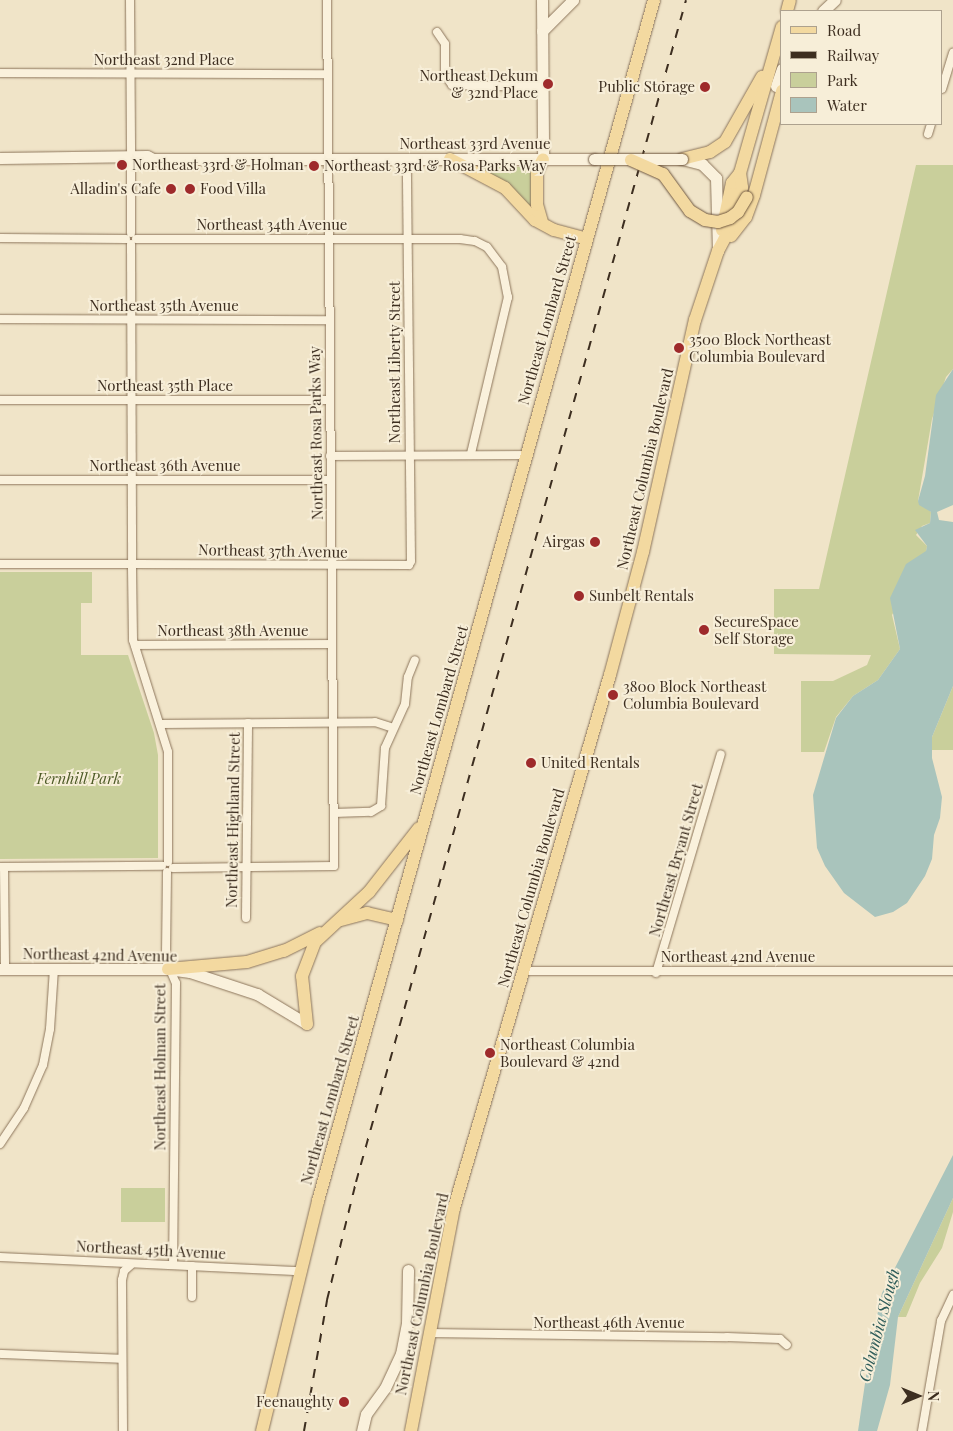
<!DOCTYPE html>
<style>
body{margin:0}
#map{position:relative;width:953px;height:1431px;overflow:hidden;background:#f0e4c8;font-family:"Playfair Display",serif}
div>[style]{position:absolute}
.green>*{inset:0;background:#c9cf9b;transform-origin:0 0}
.water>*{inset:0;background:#a9c4bc}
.roads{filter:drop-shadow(0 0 1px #8d765c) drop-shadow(0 0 1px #8d765c)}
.street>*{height:8px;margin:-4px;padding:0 4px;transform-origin:4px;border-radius:4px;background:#faf1dc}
.secondary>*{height:11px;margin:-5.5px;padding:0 5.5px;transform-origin:5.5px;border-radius:5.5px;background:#faf1dc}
.primary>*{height:12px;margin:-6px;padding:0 6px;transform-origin:6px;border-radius:6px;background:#f3d9a0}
.rail>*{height:2px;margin-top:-1px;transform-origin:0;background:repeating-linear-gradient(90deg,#3d2e20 0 9px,transparent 0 18px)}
.bridges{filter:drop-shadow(0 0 1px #6f573f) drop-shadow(0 0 1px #6f573f)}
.secondary-bridge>*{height:11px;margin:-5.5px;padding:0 5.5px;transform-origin:5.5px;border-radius:5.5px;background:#faf1dc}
.primary-bridge>*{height:12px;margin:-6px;padding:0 6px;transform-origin:6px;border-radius:6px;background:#f3d9a0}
.dots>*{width:14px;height:14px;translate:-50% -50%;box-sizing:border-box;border:2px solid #f7eed8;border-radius:50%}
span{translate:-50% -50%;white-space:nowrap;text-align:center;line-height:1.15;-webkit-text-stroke:4px #f7eed8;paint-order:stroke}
.street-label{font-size:15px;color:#3d2e20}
.poi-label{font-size:15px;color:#3d2e20}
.right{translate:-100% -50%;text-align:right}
.left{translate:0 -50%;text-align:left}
.park-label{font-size:15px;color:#4d5a26;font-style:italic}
.water-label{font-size:16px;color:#2f5d5a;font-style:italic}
.legend{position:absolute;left:780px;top:10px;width:162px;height:115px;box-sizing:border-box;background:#f7eed8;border:1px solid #ada18e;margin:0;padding:6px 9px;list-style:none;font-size:15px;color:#3d2e20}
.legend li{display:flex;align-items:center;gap:10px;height:25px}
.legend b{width:25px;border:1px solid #ada18e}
.north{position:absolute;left:893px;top:1371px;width:50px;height:50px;-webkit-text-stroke:4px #f7eed8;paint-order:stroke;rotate:90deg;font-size:14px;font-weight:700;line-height:20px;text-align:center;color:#3d2e20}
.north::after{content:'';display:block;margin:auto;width:18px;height:22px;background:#3d2e20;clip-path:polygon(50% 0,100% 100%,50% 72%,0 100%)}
</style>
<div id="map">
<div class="green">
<div style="clip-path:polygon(916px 165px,953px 165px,953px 369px,946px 377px,932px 419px,918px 501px,931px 512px,930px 523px,922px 526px,916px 535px,927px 546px,926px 552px,892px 615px,900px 649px,878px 680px,853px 696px,836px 717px,824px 752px,801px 752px,801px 681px,833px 681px,867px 665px,871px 655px,774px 654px,774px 589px,819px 589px)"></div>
<div style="clip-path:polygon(481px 167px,531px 167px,537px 216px,479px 168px)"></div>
<div style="clip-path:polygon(0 572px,92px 572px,92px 603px,81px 603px,81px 655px,128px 655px,154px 733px,158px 755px,158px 858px,0 859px)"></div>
<div style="clip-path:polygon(953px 686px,953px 750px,932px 750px,932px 737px)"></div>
<div style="left:121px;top:1188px;width:44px;height:34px"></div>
<div style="clip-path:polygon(953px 1198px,953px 1212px,942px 1248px,920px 1283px,906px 1317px,898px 1317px)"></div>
</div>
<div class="water">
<div style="clip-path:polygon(953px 369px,953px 505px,937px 512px,939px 520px,953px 522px,953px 686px,932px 737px,932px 758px,942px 797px,940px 818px,934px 835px,932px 859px,925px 876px,907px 903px,893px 912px,875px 917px,844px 893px,825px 866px,817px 848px,813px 795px,836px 718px,853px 696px,878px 680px,900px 649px,890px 598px,906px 564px,926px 551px,927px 546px,915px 530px,930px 523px,931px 512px,919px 505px,918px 501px,925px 476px,936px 395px)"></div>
<div style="clip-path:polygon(953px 1155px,953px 1198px,898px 1317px,890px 1385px,877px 1431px,858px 1431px,870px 1349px,882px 1293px)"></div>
</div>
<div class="roads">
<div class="street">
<div style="left:130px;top:0;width:156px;rotate:89.6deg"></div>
<div style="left:437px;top:32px;width:14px;rotate:56deg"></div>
<div style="left:445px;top:44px;width:31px;rotate:90deg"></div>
<div style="left:445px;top:75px;width:12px;rotate:55deg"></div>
<div style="left:452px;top:85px;width:90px;rotate:1.3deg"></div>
<div style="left:0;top:73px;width:327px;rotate:0.2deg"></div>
<div style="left:942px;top:89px;width:38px;rotate:-73deg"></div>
<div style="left:928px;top:134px;width:10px;rotate:-73deg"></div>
<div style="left:131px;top:162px;width:71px;rotate:90deg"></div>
<div style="left:0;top:238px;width:126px;rotate:0.5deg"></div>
<div style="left:136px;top:239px;width:324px"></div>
<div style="left:460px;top:239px;width:15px;rotate:8deg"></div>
<div style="left:475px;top:241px;width:13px;rotate:27deg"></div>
<div style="left:487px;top:247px;width:25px;rotate:53deg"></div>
<div style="left:502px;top:267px;width:31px;rotate:79deg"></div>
<div style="left:508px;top:297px;width:161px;rotate:103.3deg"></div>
<div style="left:131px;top:244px;width:316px;rotate:89.8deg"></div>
<div style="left:0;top:319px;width:329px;rotate:0.2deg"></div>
<div style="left:0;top:400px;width:329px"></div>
<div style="left:330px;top:456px;width:197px;rotate:-0.3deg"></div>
<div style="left:0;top:480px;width:330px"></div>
<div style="left:0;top:564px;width:128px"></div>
<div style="left:136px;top:564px;width:273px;rotate:0.2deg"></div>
<div style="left:409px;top:565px;width:4px;rotate:-63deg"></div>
<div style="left:411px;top:561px;width:402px;rotate:-90.6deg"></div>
<div style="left:132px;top:568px;width:72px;rotate:89.2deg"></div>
<div style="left:133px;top:640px;width:117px;rotate:72.6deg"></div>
<div style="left:168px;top:752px;width:110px;rotate:90deg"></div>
<div style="left:135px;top:645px;width:197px;rotate:-0.3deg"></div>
<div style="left:161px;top:724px;width:214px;rotate:-0.5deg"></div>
<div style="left:375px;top:722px;width:19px;rotate:18deg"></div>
<div style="left:334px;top:813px;width:37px;rotate:-2deg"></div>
<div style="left:371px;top:812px;width:12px;rotate:-31deg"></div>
<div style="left:381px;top:806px;width:58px;rotate:-86.1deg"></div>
<div style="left:385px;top:748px;width:48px;rotate:-65.6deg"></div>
<div style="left:405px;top:704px;width:27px;rotate:-84deg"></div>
<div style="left:408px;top:677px;width:18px;rotate:-68deg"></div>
<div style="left:0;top:867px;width:162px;rotate:-0.4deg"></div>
<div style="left:4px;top:867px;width:102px;rotate:89.4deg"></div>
<div style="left:173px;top:868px;width:161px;rotate:-0.7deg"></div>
<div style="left:334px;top:866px;width:866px;rotate:-90.46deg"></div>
<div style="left:167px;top:872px;width:88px;rotate:90.7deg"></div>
<div style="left:166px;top:960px;width:25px;rotate:67deg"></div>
<div style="left:176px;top:983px;width:281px;rotate:90.6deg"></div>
<div style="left:246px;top:918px;width:195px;rotate:-89.4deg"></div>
<div style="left:524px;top:971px;width:429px"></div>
<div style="left:656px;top:973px;width:228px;rotate:-73.5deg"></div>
<div style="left:0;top:1144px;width:43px;rotate:-56.3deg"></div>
<div style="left:24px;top:1108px;width:47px;rotate:-66.2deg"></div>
<div style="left:43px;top:1065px;width:37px;rotate:-79deg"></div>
<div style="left:50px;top:1029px;width:60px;rotate:-86.2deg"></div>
<div style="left:0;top:1257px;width:300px;rotate:2.7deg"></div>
<div style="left:192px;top:1297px;width:31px;rotate:-90deg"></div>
<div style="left:429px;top:1333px;width:298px;rotate:0.8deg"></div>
<div style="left:727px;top:1337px;width:53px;rotate:2.2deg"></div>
<div style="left:780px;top:1339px;width:9px;rotate:41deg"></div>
<div style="left:0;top:1354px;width:122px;rotate:2.3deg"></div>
<div style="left:123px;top:1431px;width:151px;rotate:-90.4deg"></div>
<div style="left:122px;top:1280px;width:9px;rotate:-77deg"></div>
<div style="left:124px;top:1271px;width:9px;rotate:-41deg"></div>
<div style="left:922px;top:1431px;width:112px;rotate:-80.2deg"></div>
<div style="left:941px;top:1321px;width:29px;rotate:-65deg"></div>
</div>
<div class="secondary">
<div style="left:542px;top:0;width:159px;rotate:89.6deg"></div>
<div style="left:823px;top:11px;width:16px;rotate:-43deg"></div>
<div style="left:542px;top:31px;width:44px;rotate:-45deg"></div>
<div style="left:776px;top:86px;width:18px;rotate:-71deg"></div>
<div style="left:0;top:158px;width:147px;rotate:-0.8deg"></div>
<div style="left:147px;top:156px;width:7px;rotate:27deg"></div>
<div style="left:153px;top:159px;width:441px"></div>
<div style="left:682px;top:159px;width:21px;rotate:14deg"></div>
<div style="left:702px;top:164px;width:20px;rotate:45deg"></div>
<div style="left:716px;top:178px;width:73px;rotate:88.4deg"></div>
<div style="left:0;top:969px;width:168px"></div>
<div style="left:168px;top:969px;width:22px;rotate:8deg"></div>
<div style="left:190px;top:972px;width:71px;rotate:18.2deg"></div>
<div style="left:257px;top:994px;width:58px;rotate:31deg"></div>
<div style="left:362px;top:1431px;width:17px;rotate:-77deg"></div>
<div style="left:366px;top:1414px;width:32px;rotate:-54deg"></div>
<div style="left:385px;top:1388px;width:38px;rotate:-65deg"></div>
<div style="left:401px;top:1354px;width:31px;rotate:-79deg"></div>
<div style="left:407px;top:1324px;width:54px;rotate:-88.9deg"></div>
</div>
<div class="primary">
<div style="left:787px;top:11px;width:11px;rotate:-75deg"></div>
<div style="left:450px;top:159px;width:62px;rotate:27.8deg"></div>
<div style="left:505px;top:188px;width:44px;rotate:46.8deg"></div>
<div style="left:535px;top:220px;width:21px;rotate:28deg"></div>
<div style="left:554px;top:230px;width:34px;rotate:15deg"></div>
<div style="left:682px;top:159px;width:29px;rotate:-14deg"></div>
<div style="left:710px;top:152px;width:18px;rotate:-34deg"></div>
<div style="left:725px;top:142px;width:75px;rotate:-60.4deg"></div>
<div style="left:542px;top:222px;width:18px;rotate:-106deg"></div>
<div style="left:537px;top:205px;width:34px;rotate:-90deg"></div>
<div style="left:537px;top:171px;width:13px;rotate:-63deg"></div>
<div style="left:722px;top:230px;width:48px;rotate:-78deg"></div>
<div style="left:732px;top:183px;width:13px;rotate:-51deg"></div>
<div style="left:731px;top:236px;width:24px;rotate:-52deg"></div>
<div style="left:746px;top:217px;width:23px;rotate:-70deg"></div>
<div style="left:754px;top:195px;width:108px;rotate:-74.9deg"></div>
<div style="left:341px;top:920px;width:27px;rotate:-15deg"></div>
<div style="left:367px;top:913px;width:31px;rotate:13deg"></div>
<div style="left:168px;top:969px;width:79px;rotate:-5.1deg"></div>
<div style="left:247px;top:962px;width:39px;rotate:-17deg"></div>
<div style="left:284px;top:951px;width:40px;rotate:-26.6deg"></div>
<div style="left:307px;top:1024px;width:48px;rotate:-95.9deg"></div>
<div style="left:302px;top:976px;width:36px;rotate:-69deg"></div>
<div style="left:315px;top:942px;width:74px;rotate:-42.8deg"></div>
<div style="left:369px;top:892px;width:81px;rotate:-52deg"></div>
<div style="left:262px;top:1431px;width:237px;rotate:-76.3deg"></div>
<div style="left:318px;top:1201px;width:1247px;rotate:-74.37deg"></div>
<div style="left:411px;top:1431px;width:227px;rotate:-79.1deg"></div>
<div style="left:454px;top:1208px;width:555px;rotate:-73.69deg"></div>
<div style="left:610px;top:675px;width:127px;rotate:-75deg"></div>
<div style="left:643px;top:552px;width:238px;rotate:-77.4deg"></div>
<div style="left:695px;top:320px;width:73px;rotate:-71.6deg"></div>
<div style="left:718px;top:251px;width:27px;rotate:-62deg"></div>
<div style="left:731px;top:227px;width:41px;rotate:-74.6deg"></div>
<div style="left:742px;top:187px;width:14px;rotate:-98deg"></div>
<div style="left:740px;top:173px;width:152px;rotate:-74deg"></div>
</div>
</div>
<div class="rail">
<div style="left:304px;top:1431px;width:133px;rotate:-80deg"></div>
<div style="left:327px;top:1300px;width:122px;rotate:-76.2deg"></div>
<div style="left:356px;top:1182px;width:1227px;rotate:-74.4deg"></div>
</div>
<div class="bridges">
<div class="secondary-bridge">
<div style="left:594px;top:159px;width:88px"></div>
</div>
<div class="primary-bridge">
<div style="left:631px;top:160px;width:35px;rotate:24deg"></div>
<div style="left:663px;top:174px;width:46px;rotate:53.9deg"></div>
<div style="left:690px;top:211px;width:17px;rotate:31deg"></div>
<div style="left:705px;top:220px;width:13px;rotate:9deg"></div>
<div style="left:718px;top:222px;width:13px;rotate:-18deg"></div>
<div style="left:730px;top:218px;width:10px;rotate:-37deg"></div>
<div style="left:738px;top:212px;width:17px;rotate:-59deg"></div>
</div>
</div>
<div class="dots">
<div style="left:548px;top:84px;background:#9e2a2b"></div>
<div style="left:705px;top:87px;background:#9e2a2b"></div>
<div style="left:122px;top:165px;background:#9e2a2b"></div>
<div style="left:314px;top:166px;background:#9e2a2b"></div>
<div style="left:171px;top:189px;background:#9e2a2b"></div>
<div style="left:190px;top:189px;background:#9e2a2b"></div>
<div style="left:679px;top:348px;background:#9e2a2b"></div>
<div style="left:595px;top:542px;background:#9e2a2b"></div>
<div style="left:579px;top:596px;background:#9e2a2b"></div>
<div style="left:704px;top:630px;background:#9e2a2b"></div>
<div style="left:613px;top:695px;background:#9e2a2b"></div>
<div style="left:531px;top:763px;background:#9e2a2b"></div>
<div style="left:490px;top:1053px;background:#9e2a2b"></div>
<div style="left:344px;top:1402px;background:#9e2a2b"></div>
</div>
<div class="street-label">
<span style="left:164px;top:60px">Northeast 32nd Place</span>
<span style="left:475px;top:144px">Northeast 33rd Avenue</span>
<span style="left:272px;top:225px">Northeast 34th Avenue</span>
<span style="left:164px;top:306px">Northeast 35th Avenue</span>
<span style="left:547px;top:320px;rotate:-74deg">Northeast Lombard Street</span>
<span style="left:395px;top:362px;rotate:-90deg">Northeast Liberty Street</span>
<span style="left:165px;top:386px">Northeast 35th Place</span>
<span style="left:316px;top:433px;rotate:-91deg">Northeast Rosa Parks Way</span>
<span style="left:165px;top:466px">Northeast 36th Avenue</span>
<span style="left:645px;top:469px;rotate:-77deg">Northeast Columbia Boulevard</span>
<span style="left:273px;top:551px;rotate:1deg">Northeast 37th Avenue</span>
<span style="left:233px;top:631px">Northeast 38th Avenue</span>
<span style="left:439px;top:710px;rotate:-74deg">Northeast Lombard Street</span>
<span style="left:233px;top:820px;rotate:-89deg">Northeast Highland Street</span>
<span style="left:676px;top:860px;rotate:-74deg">Northeast Bryant Street</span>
<span style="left:531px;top:888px;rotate:-74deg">Northeast Columbia Boulevard</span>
<span style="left:100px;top:955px;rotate:1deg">Northeast 42nd Avenue</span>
<span style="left:738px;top:957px">Northeast 42nd Avenue</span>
<span style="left:160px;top:1067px;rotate:-90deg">Northeast Holman Street</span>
<span style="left:330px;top:1100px;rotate:-74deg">Northeast Lombard Street</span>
<span style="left:151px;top:1250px;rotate:3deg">Northeast 45th Avenue</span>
<span style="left:422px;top:1294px;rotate:-78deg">Northeast Columbia Boulevard</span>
<span style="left:609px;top:1323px">Northeast 46th Avenue</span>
</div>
<div class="poi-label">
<span class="right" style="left:538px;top:84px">Northeast Dekum<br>&amp; 32nd Place</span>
<span class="right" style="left:695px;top:87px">Public Storage</span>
<span class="left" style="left:132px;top:165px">Northeast 33rd &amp; Holman</span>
<span class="left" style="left:324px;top:166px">Northeast 33rd &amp; Rosa Parks Way</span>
<span class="right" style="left:161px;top:189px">Alladin's Cafe</span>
<span class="left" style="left:200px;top:189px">Food Villa</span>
<span class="left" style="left:689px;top:348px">3500 Block Northeast<br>Columbia Boulevard</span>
<span class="right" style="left:585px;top:542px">Airgas</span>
<span class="left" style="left:589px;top:596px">Sunbelt Rentals</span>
<span class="left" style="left:714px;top:630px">SecureSpace<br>Self Storage</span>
<span class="left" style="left:623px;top:695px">3800 Block Northeast<br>Columbia Boulevard</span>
<span class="left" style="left:541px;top:763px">United Rentals</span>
<span class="left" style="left:500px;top:1053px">Northeast Columbia<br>Boulevard &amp; 42nd</span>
<span class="right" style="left:334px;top:1402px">Feenaughty</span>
</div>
<div class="park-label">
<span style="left:79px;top:779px">Fernhill Park</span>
</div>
<div class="water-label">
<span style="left:879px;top:1325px;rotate:-75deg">Columbia Slough</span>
</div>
<ul class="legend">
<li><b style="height:6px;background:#f3d9a0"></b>Road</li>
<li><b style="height:6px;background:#3d2e20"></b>Railway</li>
<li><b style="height:14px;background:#c9cf9b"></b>Park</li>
<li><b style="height:14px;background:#a9c4bc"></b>Water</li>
</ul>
<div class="north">N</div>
</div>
